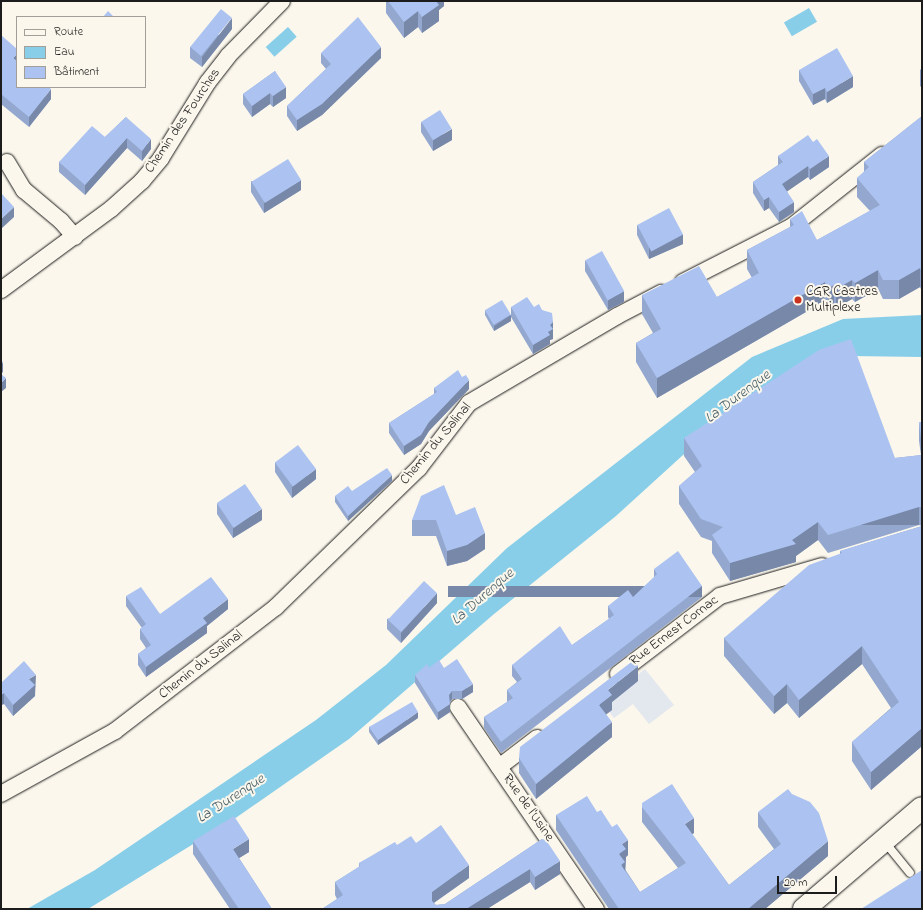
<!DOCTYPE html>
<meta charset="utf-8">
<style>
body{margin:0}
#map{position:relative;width:923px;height:910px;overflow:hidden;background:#fbf7ec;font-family:"Indie Flower",sans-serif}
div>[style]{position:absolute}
.built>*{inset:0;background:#e3e7ee}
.water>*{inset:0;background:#88cee9;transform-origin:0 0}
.roads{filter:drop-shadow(0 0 1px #1c1c1c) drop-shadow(0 0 1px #1c1c1c)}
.lane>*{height:8px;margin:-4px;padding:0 4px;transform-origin:4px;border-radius:4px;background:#fbf7ec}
.street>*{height:16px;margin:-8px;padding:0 8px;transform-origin:8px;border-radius:8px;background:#fbf7ec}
.primary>*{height:22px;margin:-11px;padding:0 11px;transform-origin:11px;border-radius:11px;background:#fbf7ec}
.wall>*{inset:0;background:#94a8cf}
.shaded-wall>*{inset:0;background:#7888a9;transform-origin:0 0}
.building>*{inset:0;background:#acc3f1;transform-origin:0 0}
.dots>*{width:11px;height:11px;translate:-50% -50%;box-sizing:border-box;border:2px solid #fbf7ec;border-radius:50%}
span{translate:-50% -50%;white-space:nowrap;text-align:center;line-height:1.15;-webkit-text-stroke:4px #fbf7ec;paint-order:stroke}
.street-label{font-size:14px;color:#1c1c1c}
.poi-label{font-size:14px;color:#1c1c1c}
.left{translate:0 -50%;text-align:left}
.water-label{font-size:15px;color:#425a64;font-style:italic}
.frame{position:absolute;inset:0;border:2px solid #1c1c1c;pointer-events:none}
.legend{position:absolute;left:16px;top:16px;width:130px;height:72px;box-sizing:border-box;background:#fbf7ec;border:1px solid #a29f99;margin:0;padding:5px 7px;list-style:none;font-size:12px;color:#1c1c1c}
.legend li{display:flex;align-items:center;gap:8px;height:20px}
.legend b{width:20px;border:1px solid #a29f99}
.scale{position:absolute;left:777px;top:876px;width:60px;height:18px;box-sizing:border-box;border:2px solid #1c1c1c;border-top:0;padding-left:5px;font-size:12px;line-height:14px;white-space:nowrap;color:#1c1c1c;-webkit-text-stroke:3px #fbf7ec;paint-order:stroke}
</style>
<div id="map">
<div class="built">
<div style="clip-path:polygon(645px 669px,674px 705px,649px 724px,633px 704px,614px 718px,602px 703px)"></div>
</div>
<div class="water">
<div style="left:809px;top:8px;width:16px;height:29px;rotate:60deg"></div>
<div style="left:288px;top:27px;width:13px;height:30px;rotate:48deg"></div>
<div style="clip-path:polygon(922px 315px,922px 357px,850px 356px,819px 367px,683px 455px,616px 516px,494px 614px,349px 739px,237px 817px,88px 909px,27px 909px,95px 870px,316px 720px,386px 665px,507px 548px,752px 357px,843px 319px)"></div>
</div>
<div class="roads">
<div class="lane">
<div style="left:884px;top:841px;width:41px;rotate:50.9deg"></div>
</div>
<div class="street">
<div style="left:7px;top:162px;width:33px;rotate:59deg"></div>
<div style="left:24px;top:190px;width:48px;rotate:40deg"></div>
<div style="left:61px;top:221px;width:21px;rotate:49deg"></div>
<div style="left:683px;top:282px;width:121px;rotate:-27deg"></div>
<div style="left:791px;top:227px;width:116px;rotate:-38.4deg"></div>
<div style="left:1px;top:290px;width:137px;rotate:-36.4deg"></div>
<div style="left:111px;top:209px;width:42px;rotate:-42.1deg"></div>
<div style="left:142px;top:181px;width:30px;rotate:-50deg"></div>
<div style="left:161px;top:158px;width:89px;rotate:-58.3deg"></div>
<div style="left:208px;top:82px;width:33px;rotate:-52deg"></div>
<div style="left:228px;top:56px;width:77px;rotate:-45.5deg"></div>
<div style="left:618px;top:674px;width:128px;rotate:-37.4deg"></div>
<div style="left:720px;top:596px;width:106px;rotate:-16.4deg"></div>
<div style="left:458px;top:707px;width:245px;rotate:55.7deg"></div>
<div style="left:499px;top:767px;width:48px;rotate:-37.3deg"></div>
<div style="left:1px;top:794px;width:130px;rotate:-28.9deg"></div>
<div style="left:115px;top:731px;width:203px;rotate:-37.6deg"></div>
<div style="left:276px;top:607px;width:199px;rotate:-44.2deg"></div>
<div style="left:419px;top:468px;width:82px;rotate:-52.4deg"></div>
<div style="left:469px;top:403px;width:172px;rotate:-30.4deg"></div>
<div style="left:617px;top:316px;width:50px;rotate:-27.6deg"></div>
</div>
<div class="primary">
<div style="left:804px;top:909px;width:155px;rotate:-40.6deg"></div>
</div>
</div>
<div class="wall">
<div style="clip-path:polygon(386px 1px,444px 1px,444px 6px,439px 10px,439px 21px,422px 33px,418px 27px,404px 38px,386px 13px)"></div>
<div style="clip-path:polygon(232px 29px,202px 67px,190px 58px,190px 47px)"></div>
<div style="clip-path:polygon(1px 35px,17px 87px,51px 99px,29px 127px,1px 104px)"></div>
<div style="clip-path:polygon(321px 53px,381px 58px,322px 115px,297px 131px,287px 116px,287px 106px,326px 69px,321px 63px)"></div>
<div style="clip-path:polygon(922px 68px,922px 88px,920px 86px,920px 70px)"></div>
<div style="clip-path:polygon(799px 70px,853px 87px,827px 103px,825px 99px,813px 105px,799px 81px)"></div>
<div style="clip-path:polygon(275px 71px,286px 98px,273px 107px,270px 104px,252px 117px,243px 104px,243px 94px)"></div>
<div style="clip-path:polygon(922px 116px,922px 291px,920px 287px,899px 299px,883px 299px,878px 289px,855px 302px,852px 299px,836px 308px,834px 304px,828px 307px,825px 301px,657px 398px,636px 362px,636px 343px,653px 333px,642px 314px,642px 295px,717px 297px,752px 278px,747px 269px,747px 250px,790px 227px,790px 219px,817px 240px,870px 211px,857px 197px,857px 178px,864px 172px,864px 162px)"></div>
<div style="clip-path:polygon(126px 117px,151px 149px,142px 161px,127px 148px,85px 195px,59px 172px,59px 162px,105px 137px)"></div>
<div style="clip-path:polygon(421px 122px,452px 140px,433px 151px,421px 132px)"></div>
<div style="clip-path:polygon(813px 142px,829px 167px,810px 180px,808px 177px,787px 191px,794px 212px,779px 222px,769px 208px,764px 211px,753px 193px,753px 182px,778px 165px,778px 156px)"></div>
<div style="clip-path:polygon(251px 181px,301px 190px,264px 213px,251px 192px)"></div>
<div style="clip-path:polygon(637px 225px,683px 244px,649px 259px,637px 235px)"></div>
<div style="clip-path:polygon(585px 260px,624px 302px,608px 310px,585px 271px)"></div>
<div style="clip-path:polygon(511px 307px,534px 307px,542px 310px,553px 322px,553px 339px,550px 340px,550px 344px,533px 354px,511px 317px,511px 321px,494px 331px,485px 315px,485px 310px,511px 315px)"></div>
<div style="clip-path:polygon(462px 377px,469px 389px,429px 431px,421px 444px,404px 455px,389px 433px,389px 423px,434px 394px,434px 388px)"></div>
<div style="clip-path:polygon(919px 422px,922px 422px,922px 526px,919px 525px,828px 553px,818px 540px,796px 556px,796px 562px,730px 581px,712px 553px,712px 541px,701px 537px,679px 504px,679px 486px,695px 472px,684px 456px,684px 438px,895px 458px,921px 455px,919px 441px)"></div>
<div style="clip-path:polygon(275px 462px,316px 479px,292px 498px,275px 472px)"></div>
<div style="clip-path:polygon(392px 481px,348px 521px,335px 502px,335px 496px)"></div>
<div style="clip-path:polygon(217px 503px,262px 520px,233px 538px,217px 514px)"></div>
<div style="clip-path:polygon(456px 515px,485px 549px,467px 561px,447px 566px,436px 536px,412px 536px,412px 520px)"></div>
<div style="clip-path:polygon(922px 526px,922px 746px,871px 790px,852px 761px,852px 742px,891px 708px,862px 664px,799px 718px,787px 703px,774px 714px,724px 656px,724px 638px,840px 554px,840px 551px)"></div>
<div style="clip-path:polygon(654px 569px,702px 597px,501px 753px,484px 728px,484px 717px,507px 702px,507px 690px,517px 682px,512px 676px,512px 665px,572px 645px,609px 619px,608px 617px,608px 606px,633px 597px,654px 578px)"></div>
<div style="clip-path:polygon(126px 596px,160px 614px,228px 609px,207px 626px,207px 633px,146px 677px,138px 665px,138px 654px,146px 648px,140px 639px,140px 629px,142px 628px,126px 606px)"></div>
<div style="clip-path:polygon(437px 603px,401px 643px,387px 629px,387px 619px)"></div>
<div style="clip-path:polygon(429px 668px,444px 668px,473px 692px,462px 699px,452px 699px,450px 703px,450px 712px,438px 720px,415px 683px,415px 675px)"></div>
<div style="clip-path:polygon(638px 681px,612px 702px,612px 710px,606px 714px,612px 737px,536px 799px,519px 773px,519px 758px)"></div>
<div style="clip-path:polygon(1px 683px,36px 686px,35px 687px,35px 696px,13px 716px,4px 704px,1px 705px)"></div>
<div style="clip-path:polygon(418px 718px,378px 745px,369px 732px,369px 727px)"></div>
<div style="clip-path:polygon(642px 803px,694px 833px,692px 834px,729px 885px,774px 849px,758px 827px,758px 812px,828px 856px,765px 909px,609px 909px,556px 830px,556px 815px,597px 812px,628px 855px,626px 857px,625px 869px,640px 892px,678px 868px,642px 822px)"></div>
<div style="clip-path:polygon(542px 839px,560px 874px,535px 890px,530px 882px,487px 909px,322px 909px,337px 899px,335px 895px,335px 882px,359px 867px,359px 863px,397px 845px,416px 843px,469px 878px,434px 903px,436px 905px,445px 904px)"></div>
<div style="clip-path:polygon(193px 841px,249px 852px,239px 858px,272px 909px,230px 909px,193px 854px)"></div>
</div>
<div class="shaded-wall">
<div style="clip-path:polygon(434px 1px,444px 1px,444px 6px,439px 10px,439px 21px,422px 33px,422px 17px)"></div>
<div style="clip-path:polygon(418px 11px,418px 27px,404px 38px,404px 22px)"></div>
<div style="clip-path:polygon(232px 18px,232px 29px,202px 67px,202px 57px)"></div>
<div style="clip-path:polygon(381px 47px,381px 58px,322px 115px,297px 131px,297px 120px)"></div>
<div style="clip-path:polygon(17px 54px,17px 64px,13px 58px)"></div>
<div style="clip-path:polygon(853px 76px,853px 87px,827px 103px,827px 92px)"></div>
<div style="clip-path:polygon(286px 87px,286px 98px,273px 107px,273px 96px)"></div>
<div style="clip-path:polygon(825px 88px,825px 99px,813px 105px,813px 94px)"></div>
<div style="clip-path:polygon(51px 89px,51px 99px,29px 127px,29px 117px)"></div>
<div style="clip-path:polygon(270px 93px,270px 104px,252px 117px,252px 106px)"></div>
<div style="clip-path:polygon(452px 129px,452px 140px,433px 151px,433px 140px)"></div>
<div style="clip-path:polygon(127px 138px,127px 148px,85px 195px,85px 185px)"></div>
<div style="clip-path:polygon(151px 139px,151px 149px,142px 161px,142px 151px)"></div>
<div style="clip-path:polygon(829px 156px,829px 167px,810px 180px,810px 169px)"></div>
<div style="clip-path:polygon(808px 166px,808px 177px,782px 195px,782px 184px)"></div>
<div style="clip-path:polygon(301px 180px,301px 190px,264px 213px,264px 202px)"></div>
<div style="clip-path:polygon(769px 197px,769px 208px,764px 211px,764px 200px)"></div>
<div style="clip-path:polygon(794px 202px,794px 212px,779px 222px,779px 212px)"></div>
<div style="clip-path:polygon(14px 207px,14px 217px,1px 229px,1px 219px)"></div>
<div style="clip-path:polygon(683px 234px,683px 244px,649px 259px,649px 248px)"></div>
<div style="clip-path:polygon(920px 268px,920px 287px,899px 299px,899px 280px)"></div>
<div style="clip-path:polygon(878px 270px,878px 289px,855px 302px,855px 283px)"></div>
<div style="clip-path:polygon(852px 280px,852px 299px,836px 308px,836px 289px)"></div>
<div style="clip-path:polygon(825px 282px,825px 301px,657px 398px,657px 378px)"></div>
<div style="clip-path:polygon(834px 285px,834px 304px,828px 307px,828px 288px)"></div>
<div style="clip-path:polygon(624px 291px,624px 302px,608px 310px,608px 299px)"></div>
<div style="clip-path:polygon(511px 315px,511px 321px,494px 331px,494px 326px)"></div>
<div style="clip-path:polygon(553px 322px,553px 339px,550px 340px,550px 344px,533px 354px,533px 345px,548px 332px,550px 325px)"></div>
<div style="clip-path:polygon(3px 362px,3px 372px,1px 374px,1px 365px)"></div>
<div style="clip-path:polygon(6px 378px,6px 388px,1px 392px,1px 383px)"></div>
<div style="clip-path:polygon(469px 380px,469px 389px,429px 431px,421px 444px,404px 455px,404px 446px,429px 422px)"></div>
<div style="clip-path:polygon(316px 469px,316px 479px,292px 498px,292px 487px)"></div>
<div style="clip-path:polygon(392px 475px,392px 481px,348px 521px,348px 516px)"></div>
<div style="left:919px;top:507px;width:18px;height:95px;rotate:90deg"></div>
<div style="clip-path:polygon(262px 509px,262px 520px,233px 538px,233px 527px)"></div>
<div style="clip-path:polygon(818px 522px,818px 540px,796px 556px,796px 562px,730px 581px,730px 563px,792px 540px)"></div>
<div style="clip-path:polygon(485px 533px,485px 549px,467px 561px,447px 566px,447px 551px)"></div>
<div style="left:702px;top:586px;width:11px;height:254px;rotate:90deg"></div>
<div style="clip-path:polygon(437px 593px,437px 603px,401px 643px,401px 633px)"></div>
<div style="clip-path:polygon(228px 599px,228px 609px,207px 626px,207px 633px,146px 677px,146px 667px,203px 618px)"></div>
<div style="clip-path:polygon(862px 646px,862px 664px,799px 718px,799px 700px)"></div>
<div style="clip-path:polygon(638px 666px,638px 681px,612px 702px,612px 710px,599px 720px,599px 705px,608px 690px)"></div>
<div style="clip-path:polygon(36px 675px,35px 696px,13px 716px,13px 705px,29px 679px)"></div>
<div style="clip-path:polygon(473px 684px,473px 692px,462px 699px,462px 691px)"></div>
<div style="clip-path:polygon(787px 684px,787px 703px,774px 714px,774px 696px)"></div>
<div style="clip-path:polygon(452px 691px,452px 699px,449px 703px,449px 695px)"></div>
<div style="clip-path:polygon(4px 693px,4px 704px,1px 705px,1px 695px)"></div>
<div style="clip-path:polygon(450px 704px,450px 712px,438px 720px,438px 712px)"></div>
<div style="clip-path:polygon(418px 712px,418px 718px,378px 745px,378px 740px)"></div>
<div style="clip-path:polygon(612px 722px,612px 737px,536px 799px,536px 784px)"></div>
<div style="clip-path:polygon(922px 728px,922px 746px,871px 790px,871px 772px)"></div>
<div style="clip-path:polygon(694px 818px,694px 833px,685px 839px,685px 824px)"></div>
<div style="clip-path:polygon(249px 839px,249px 852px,233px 862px,233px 849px)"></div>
<div style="clip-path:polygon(628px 840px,628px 855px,626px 857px,625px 877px,619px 854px,622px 844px)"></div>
<div style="clip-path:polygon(828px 841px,828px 856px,765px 909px,748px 909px)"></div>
<div style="clip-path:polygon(560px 861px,560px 874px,535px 890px,535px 877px)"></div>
<div style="clip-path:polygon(469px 865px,469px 878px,432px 904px,432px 892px)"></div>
<div style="clip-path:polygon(530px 869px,530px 882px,487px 909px,466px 909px)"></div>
</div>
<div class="building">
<div style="clip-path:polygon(388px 1px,436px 1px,439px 5px,422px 17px,418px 11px,404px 22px)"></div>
<div style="left:221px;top:9px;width:14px;height:49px;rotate:39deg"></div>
<div style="clip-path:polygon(108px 11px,114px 17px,103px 17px)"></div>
<div style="clip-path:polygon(358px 17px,381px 47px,322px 104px,297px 120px,287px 106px,331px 64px,321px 53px)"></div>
<div style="clip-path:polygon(1px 35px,17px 49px,17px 54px,13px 58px,17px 61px,17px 87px,49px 87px,51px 89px,29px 117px,1px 94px)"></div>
<div style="clip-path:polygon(837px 48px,853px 76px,827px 92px,825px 88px,813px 94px,799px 70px)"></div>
<div style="clip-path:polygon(275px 71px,286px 87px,273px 96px,270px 93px,252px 106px,243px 94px)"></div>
<div style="left:440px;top:110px;width:22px;height:22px;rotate:58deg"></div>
<div style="clip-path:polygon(922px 116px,922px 272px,920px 268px,899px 280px,883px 280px,878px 270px,855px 283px,852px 280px,836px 289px,834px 285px,828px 288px,825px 282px,657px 378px,636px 343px,661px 329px,642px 295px,699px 266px,717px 297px,759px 273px,747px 250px,794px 225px,790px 219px,802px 211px,817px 240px,880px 205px,857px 178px,869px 167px,864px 162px)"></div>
<div style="clip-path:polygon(126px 117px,151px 139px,142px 151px,127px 138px,85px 185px,59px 162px,92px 126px,105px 137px)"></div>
<div style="clip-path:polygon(808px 135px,813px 142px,817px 139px,829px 156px,810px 169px,808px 166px,782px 184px,794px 202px,779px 212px,769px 197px,764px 200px,753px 182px,783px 162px,778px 156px)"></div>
<div style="left:288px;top:159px;width:25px;height:43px;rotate:58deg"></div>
<div style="clip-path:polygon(1px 193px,14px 207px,1px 219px)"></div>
<div style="left:669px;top:208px;width:30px;height:36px;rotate:62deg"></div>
<div style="left:602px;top:251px;width:46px;height:19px;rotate:61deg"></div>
<div style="clip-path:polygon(527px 297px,534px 307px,539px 304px,542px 310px,552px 313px,553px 322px,550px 325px,553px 329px,548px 332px,550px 335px,533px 345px,511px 307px)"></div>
<div style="left:502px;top:300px;width:17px;height:20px;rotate:59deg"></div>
<div style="clip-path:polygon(851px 339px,895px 458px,922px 455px,922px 507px,919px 507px,828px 535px,818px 522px,792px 540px,796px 544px,730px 563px,712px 535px,723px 527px,701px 519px,679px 486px,702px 466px,684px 438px,819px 350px)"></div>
<div style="clip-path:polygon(1px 360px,3px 362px,1px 365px)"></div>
<div style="clip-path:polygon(458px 370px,462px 377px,466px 375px,469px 380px,429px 422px,421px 435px,404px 446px,389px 423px,437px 392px,434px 388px)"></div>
<div style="clip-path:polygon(1px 374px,6px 378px,1px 383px)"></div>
<div style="clip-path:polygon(919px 422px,922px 422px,922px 446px)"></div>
<div style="left:298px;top:445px;width:30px;height:29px;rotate:53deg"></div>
<div style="clip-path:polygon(387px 468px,392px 475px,348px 516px,335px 496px,348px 486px,352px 491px)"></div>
<div style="left:245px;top:484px;width:30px;height:34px;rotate:56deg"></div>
<div style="clip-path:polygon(444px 485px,456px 515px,475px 507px,485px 533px,467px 545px,447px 551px,436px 520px,412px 520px,421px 496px)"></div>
<div style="clip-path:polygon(922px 526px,922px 728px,871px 772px,852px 742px,899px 702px,862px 646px,799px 700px,787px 684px,774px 696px,724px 638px,809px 565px,842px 553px,840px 551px)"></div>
<div style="clip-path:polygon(678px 551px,702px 586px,501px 742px,484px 717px,513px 698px,507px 690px,522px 679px,512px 665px,560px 626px,572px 645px,614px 615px,608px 606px,628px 590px,633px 597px,657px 574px,654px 569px)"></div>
<div style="clip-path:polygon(211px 577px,228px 599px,203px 618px,207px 623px,146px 667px,138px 654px,151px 645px,140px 629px,146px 624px,126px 596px,141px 587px,160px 614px)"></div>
<div style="left:424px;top:581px;width:18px;height:53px;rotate:43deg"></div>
<div style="clip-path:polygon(457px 659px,473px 684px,462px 691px,452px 691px,449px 695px,450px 704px,438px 712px,415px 675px,427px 664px,429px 668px,439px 660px,444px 668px)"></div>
<div style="clip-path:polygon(634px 660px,638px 666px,608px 690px,612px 695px,599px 705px,612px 722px,536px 784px,519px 758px,520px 747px)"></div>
<div style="clip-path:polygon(24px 661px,36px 675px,29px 679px,35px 685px,13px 705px,4px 693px,1px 695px,1px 683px)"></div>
<div style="clip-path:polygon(412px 702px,418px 712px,378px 740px,369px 727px)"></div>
<div style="clip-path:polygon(672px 784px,694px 818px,685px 824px,729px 885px,781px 844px,758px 812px,788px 789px,792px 794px,810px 802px,819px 813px,828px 841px,748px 909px,619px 909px,556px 815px,587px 796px,597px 812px,601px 810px,612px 827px,617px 824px,628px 840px,622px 844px,626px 849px,619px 854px,625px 862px,621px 865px,640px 892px,686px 863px,642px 807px,642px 803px)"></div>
<div style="clip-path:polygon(234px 816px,249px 839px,233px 849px,272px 909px,239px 909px,193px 841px)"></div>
<div style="clip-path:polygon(441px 825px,469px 865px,432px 892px,432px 901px,436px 905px,445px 904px,542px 839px,546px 840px,560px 861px,535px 877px,530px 869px,466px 909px,322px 909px,343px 895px,335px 882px,360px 866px,359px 863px,395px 842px,397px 845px,411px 836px,416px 843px)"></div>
<div style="clip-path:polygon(922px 870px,922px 909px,861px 909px)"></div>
</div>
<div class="dots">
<div style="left:798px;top:300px;background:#c8321e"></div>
</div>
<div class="street-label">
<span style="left:183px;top:121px;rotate:-56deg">Chemin des Fourches</span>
<span style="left:436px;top:444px;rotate:-50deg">Chemin du Salinal</span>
<span style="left:674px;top:631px;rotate:-37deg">Rue Ernest Cornac</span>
<span style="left:201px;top:665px;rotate:-38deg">Chemin du Salinal</span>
<span style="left:528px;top:808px;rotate:55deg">Rue de l'Usine</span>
</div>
<div class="poi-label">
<span class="left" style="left:806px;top:300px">CGR Castres<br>Multiplexe</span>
</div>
<div class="water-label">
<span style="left:738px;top:397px;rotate:-37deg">La Durenque</span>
<span style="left:483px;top:597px;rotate:-41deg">La Durenque</span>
<span style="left:231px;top:799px;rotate:-33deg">La Durenque</span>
</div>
<div class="frame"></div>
<ul class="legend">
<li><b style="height:5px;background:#fbf7ec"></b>Route</li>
<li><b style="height:11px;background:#88cee9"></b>Eau</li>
<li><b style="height:11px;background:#acc3f1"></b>Bâtiment</li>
</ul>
<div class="scale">20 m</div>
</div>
